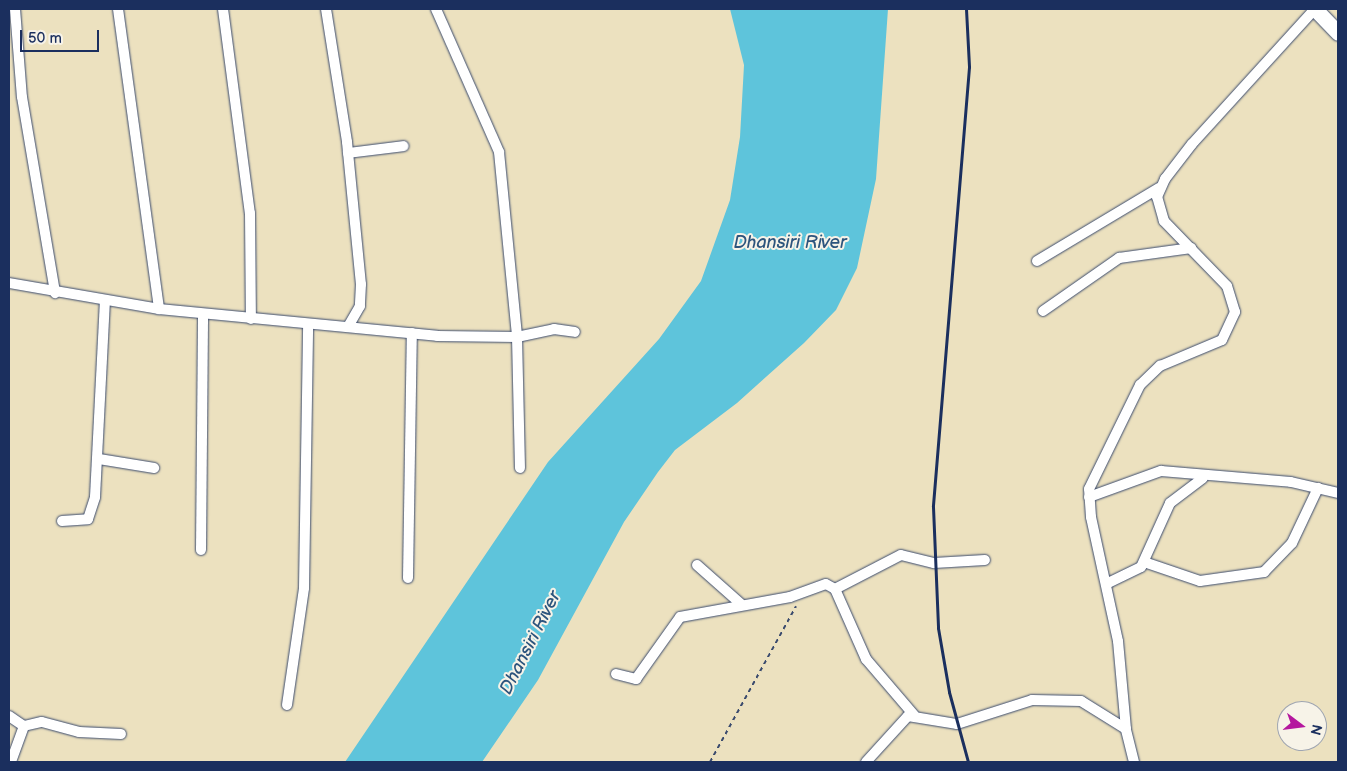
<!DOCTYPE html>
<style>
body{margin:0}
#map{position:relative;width:1347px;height:771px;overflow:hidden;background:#ece1bf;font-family:"Balsamiq Sans",sans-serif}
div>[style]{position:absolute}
.water>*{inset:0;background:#5ec4db}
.path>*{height:2px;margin-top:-1px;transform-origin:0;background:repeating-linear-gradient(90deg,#3a4a6d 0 4px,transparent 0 8px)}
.roads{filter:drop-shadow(0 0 1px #3a4a6d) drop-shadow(0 0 1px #3a4a6d)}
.minor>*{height:10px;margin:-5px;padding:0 5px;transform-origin:5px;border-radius:5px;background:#fff}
.highway>*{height:15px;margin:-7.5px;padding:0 7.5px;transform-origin:7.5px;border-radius:7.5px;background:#fff}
.rail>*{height:3px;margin:-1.5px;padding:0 1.5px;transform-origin:1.5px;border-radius:1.5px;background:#1b2f5e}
span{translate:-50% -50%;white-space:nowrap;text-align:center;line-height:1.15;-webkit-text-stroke:4px #f7f3e8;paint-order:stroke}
.water-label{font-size:18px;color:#2c547d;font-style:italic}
.frame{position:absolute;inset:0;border:10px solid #1b2f5e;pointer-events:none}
.north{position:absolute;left:1277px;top:701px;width:50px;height:50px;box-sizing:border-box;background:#f7f3e8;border:1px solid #9fa5b1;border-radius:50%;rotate:105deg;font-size:14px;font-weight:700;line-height:20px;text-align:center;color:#1b2f5e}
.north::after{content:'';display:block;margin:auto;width:18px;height:22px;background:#b5179e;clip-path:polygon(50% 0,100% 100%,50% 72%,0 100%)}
.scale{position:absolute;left:20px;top:30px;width:79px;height:22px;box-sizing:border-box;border:2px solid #1b2f5e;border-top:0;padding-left:6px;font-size:15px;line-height:18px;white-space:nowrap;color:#1b2f5e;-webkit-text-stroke:4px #f7f3e8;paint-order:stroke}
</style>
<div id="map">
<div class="water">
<div style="clip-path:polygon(730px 9px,888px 9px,876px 179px,857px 268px,836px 310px,804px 343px,737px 403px,675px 450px,658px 472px,624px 522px,538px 680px,482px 762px,345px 762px,548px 462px,659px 339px,701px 281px,730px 200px,740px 137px,744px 65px)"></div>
</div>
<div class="path">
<div style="left:710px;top:762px;width:178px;rotate:-61.1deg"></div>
</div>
<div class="roads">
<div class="minor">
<div style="left:15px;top:9px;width:88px;rotate:85.5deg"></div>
<div style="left:22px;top:97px;width:199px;rotate:80.4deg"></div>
<div style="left:118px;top:9px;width:303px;rotate:82.2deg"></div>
<div style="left:223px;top:9px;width:206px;rotate:82.5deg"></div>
<div style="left:250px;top:213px;width:106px;rotate:89.5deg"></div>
<div style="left:326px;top:9px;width:135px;rotate:81deg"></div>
<div style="left:347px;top:142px;width:143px;rotate:84.4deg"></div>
<div style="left:361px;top:284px;width:22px;rotate:93deg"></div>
<div style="left:360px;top:306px;width:24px;rotate:120deg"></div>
<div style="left:436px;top:9px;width:156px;rotate:66.2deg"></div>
<div style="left:499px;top:152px;width:186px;rotate:84.4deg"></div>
<div style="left:517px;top:337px;width:131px;rotate:88.7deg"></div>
<div style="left:348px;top:153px;width:56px;rotate:-7.1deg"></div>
<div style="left:1037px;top:261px;width:142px;rotate:-30.9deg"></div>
<div style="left:9px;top:283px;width:152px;rotate:9.8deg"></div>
<div style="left:159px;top:309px;width:279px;rotate:5.5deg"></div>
<div style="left:437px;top:336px;width:80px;rotate:0.7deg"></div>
<div style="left:517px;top:337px;width:38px;rotate:-12deg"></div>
<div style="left:554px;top:329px;width:21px;rotate:8deg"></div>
<div style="left:1043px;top:311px;width:93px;rotate:-34.9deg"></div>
<div style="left:1119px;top:258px;width:73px;rotate:-7.9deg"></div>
<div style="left:99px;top:459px;width:56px;rotate:9.3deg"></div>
<div style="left:1089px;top:497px;width:77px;rotate:-19.9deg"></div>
<div style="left:1161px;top:471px;width:130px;rotate:4.8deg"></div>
<div style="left:1291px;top:482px;width:48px;rotate:13.2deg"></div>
<div style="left:62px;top:521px;width:26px;rotate:-4deg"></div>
<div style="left:88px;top:519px;width:23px;rotate:-72deg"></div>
<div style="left:95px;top:497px;width:197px;rotate:-87.1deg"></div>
<div style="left:201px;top:550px;width:236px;rotate:-89.5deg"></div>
<div style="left:1144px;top:562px;width:59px;rotate:18.7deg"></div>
<div style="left:1200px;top:581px;width:65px;rotate:-8deg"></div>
<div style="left:1264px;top:572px;width:40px;rotate:-46deg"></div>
<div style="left:1292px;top:543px;width:61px;rotate:-64.7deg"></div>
<div style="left:697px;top:565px;width:60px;rotate:41.6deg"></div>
<div style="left:408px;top:578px;width:245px;rotate:-89.1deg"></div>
<div style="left:1106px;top:584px;width:39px;rotate:-26deg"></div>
<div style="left:1141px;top:567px;width:70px;rotate:-65.6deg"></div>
<div style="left:1170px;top:503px;width:41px;rotate:-37.1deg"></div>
<div style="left:835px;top:589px;width:74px;rotate:-27.3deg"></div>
<div style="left:901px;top:555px;width:34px;rotate:14deg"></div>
<div style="left:934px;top:563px;width:51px;rotate:-3.4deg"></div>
<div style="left:616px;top:674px;width:21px;rotate:14deg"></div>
<div style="left:636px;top:679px;width:76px;rotate:-54.6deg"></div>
<div style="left:680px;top:617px;width:112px;rotate:-10.3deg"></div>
<div style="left:790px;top:597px;width:38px;rotate:-20deg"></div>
<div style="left:826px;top:584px;width:10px;rotate:29deg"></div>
<div style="left:835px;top:589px;width:77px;rotate:66.1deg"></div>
<div style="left:866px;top:659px;width:74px;rotate:49.4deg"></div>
<div style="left:287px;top:705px;width:118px;rotate:-81.7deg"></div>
<div style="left:304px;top:588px;width:264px;rotate:-89.1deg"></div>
<div style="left:9px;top:716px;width:18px;rotate:34deg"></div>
<div style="left:24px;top:726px;width:38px;rotate:110deg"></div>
<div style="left:24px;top:726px;width:18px;rotate:-13deg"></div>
<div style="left:42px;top:722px;width:38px;rotate:15deg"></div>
<div style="left:79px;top:732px;width:42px;rotate:2.7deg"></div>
<div style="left:866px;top:762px;width:62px;rotate:-47.6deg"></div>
<div style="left:908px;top:716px;width:50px;rotate:9.3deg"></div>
<div style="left:957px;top:724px;width:79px;rotate:-17.7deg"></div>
<div style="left:1032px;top:700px;width:49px;rotate:1.2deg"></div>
<div style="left:1081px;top:701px;width:53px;rotate:31.9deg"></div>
<div style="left:1134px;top:762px;width:34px;rotate:-104deg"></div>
<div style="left:1126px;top:729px;width:88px;rotate:-95.2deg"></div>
<div style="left:1118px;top:641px;width:127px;rotate:-102.3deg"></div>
<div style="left:1091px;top:517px;width:28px;rotate:-94deg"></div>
<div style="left:1089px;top:489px;width:116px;rotate:-63.9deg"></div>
<div style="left:1140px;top:385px;width:28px;rotate:-44deg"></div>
<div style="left:1160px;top:366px;width:67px;rotate:-22.8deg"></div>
<div style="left:1222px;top:340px;width:31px;rotate:-65deg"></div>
<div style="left:1235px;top:312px;width:27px;rotate:-107deg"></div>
<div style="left:1227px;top:286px;width:91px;rotate:-134.1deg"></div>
<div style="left:1164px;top:221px;width:25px;rotate:-106deg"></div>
<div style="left:1157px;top:197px;width:20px;rotate:-66deg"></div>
<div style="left:1165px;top:179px;width:44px;rotate:-52.4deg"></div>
<div style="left:1192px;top:144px;width:183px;rotate:-47.7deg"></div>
</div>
<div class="highway">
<div style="left:1315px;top:9px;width:33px;rotate:46deg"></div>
</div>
</div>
<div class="rail">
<div style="left:966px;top:9px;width:58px;rotate:87deg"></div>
<div style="left:969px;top:67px;width:441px;rotate:94.7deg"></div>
<div style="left:933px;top:507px;width:121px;rotate:87.6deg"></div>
<div style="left:938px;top:628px;width:65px;rotate:80.2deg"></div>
<div style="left:949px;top:692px;width:73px;rotate:74.8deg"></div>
</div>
<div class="water-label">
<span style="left:790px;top:243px">Dhansiri River</span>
<span style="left:531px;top:643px;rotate:-63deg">Dhansiri River</span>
</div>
<div class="frame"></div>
<div class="north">N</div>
<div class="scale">50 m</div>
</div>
